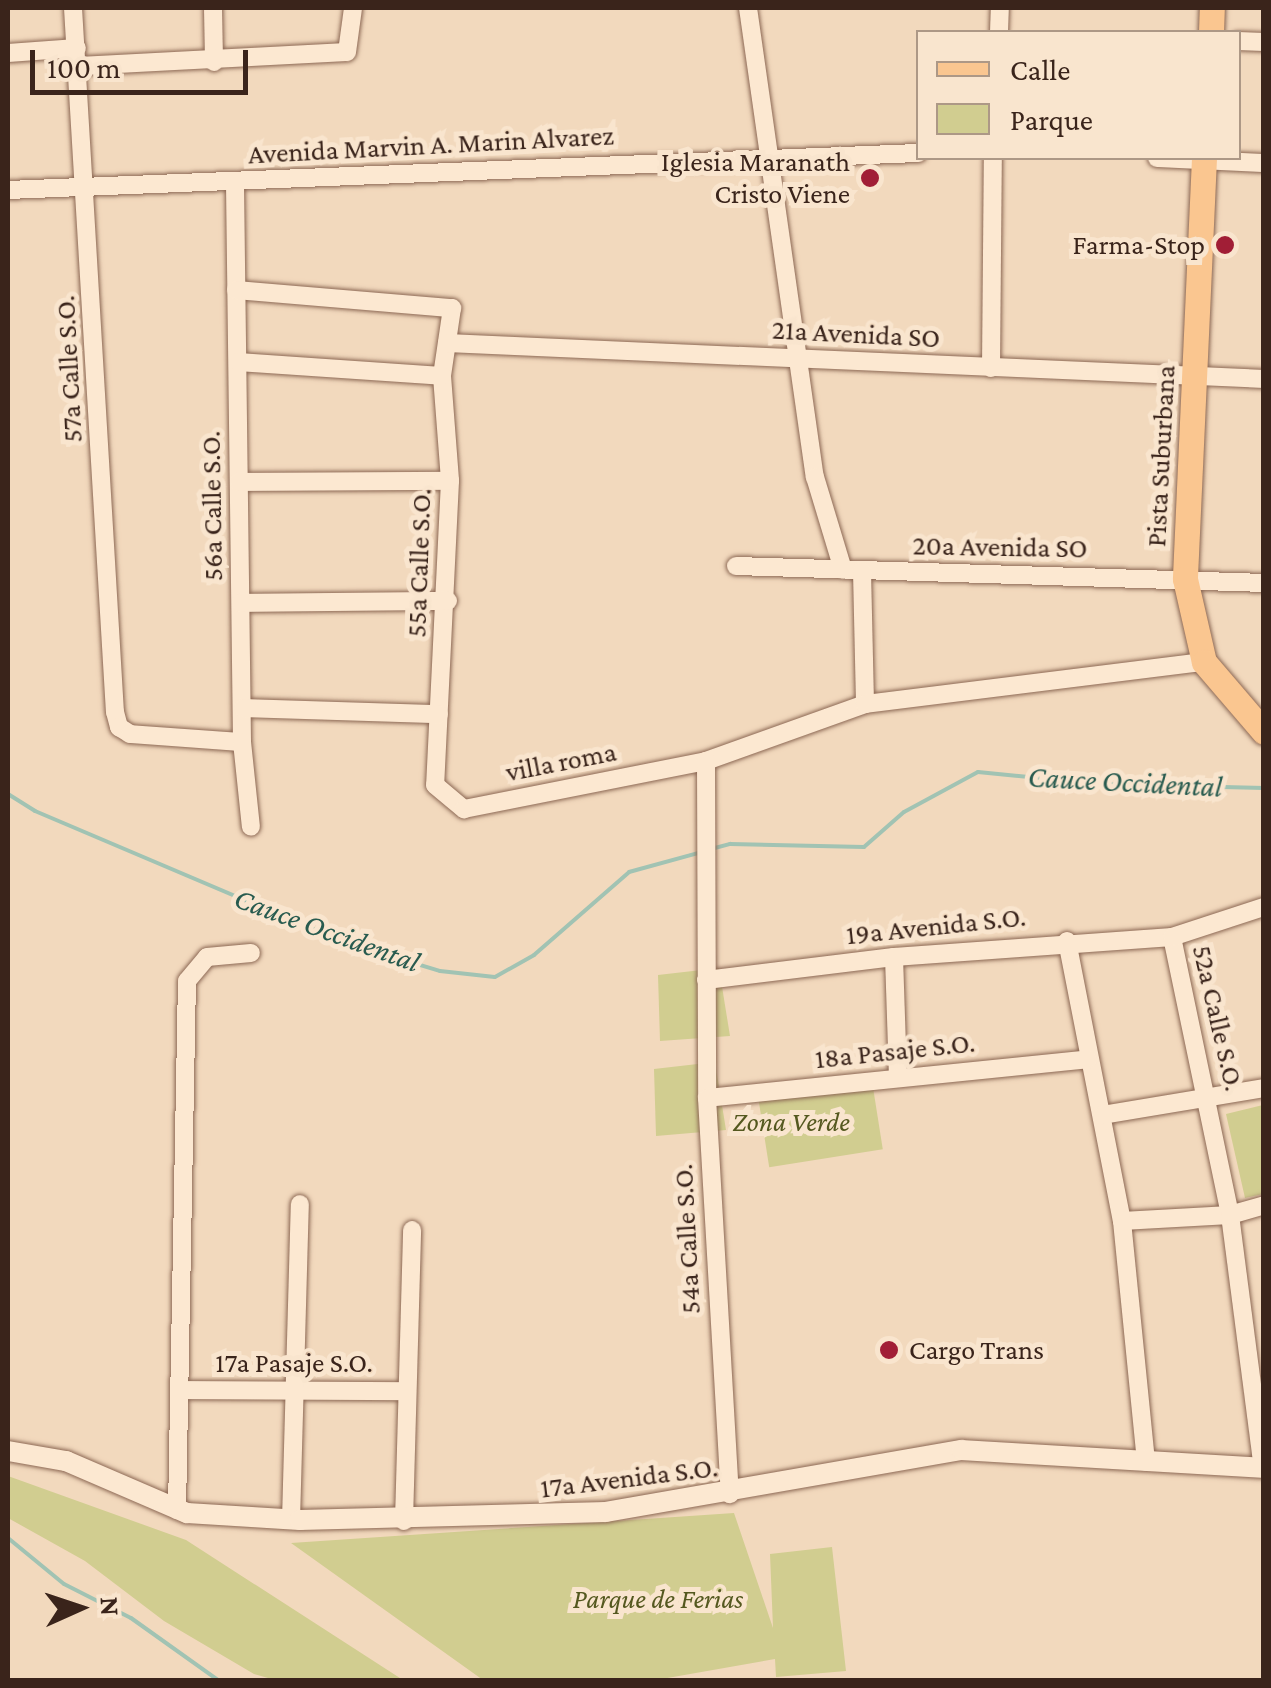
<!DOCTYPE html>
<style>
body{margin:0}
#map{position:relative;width:1271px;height:1688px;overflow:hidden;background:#f2d9bd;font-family:"Crimson Pro",serif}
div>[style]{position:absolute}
.green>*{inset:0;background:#d1cd90;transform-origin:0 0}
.stream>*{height:4px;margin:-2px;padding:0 2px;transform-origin:2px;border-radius:2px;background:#a1c3b3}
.roads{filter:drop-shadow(0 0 2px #8c6854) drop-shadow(0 0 2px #8c6854)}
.minor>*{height:18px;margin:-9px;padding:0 9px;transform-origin:9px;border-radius:9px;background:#fce8d1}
.tertiary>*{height:20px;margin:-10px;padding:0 10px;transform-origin:10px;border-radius:10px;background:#fce8d1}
.primary>*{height:25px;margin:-12.5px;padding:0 12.5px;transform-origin:12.5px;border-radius:12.5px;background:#fac690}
.dots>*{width:28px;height:28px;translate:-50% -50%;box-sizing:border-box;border:5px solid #f9e5ce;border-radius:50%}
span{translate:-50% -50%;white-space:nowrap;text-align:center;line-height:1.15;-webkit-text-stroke:10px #f9e5ce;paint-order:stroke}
.street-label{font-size:28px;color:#3a241b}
.poi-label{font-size:28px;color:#3a241b}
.right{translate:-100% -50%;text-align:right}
.left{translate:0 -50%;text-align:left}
.park-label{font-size:28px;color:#54581f;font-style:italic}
.water-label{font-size:30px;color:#285b4f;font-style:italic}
.frame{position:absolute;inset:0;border:10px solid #3a241b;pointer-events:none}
.legend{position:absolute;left:916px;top:30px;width:325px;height:130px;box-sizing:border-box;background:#f9e5ce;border:2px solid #ad9886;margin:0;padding:12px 18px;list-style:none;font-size:30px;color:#3a241b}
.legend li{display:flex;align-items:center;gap:20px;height:50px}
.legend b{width:50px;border:2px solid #ad9886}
.north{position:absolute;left:30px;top:1558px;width:100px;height:100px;-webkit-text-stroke:8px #f9e5ce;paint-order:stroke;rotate:87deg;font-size:28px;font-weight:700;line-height:40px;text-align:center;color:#3a241b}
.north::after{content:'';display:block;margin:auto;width:35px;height:45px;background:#3a241b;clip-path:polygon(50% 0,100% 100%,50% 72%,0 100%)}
.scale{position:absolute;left:30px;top:50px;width:218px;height:45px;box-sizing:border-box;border:5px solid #3a241b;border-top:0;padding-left:12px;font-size:30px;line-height:35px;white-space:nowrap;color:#3a241b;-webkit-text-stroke:8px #f9e5ce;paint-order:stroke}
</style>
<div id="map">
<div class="green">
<div style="clip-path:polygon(719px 968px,730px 1036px,660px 1041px,658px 975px)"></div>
<div style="clip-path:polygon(715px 1062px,726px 1130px,656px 1136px,654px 1069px)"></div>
<div style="left:872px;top:1081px;width:69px;height:115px;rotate:81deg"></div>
<div style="clip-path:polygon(1263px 1105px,1263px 1194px,1245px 1198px,1226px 1114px)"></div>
<div style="clip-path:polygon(8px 1476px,186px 1540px,403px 1680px,275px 1680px,254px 1674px,164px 1621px,85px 1561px,8px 1518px)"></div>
<div style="clip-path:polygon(734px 1513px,773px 1628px,770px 1554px,832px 1547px,846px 1671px,776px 1677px,775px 1659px,656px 1680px,483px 1680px,291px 1543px)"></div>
</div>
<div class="stream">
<div style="left:8px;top:794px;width:32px;rotate:32deg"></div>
<div style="left:35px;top:811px;width:332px;rotate:23deg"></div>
<div style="left:341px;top:941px;width:103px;rotate:16.9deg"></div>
<div style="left:440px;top:971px;width:55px;rotate:6.2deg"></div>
<div style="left:495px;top:977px;width:45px;rotate:-29.4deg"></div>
<div style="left:534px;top:955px;width:126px;rotate:-41.1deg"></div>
<div style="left:629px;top:872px;width:76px;rotate:-15.3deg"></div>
<div style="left:711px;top:849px;width:20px;rotate:-15deg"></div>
<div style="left:730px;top:844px;width:134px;rotate:1.3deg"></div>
<div style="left:864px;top:847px;width:53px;rotate:-41.2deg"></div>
<div style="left:904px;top:812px;width:84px;rotate:-28.4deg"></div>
<div style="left:978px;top:772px;width:123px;rotate:5.6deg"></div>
<div style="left:1100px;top:784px;width:164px;rotate:1.4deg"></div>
<div style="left:8px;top:1538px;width:72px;rotate:39.4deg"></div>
<div style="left:64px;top:1584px;width:75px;rotate:26.9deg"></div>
<div style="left:131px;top:1618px;width:107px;rotate:35.5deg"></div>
</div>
<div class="roads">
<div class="minor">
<div style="left:73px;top:8px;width:705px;rotate:86.59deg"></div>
<div style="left:115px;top:712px;width:16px;rotate:75deg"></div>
<div style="left:119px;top:727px;width:13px;rotate:32deg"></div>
<div style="left:130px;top:734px;width:112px;rotate:4.1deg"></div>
<div style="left:213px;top:8px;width:54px;rotate:88.9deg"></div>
<div style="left:748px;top:8px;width:474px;rotate:81.9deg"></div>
<div style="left:815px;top:477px;width:97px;rotate:73.2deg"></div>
<div style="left:999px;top:32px;width:24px;rotate:-88deg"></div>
<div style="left:1238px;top:41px;width:26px;rotate:2deg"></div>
<div style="left:8px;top:53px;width:69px;rotate:-4.1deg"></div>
<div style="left:79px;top:66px;width:268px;rotate:-3deg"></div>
<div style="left:347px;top:52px;width:44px;rotate:-82.2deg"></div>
<div style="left:1157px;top:158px;width:107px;rotate:2.7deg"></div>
<div style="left:235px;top:184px;width:558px;rotate:89.28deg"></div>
<div style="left:242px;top:742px;width:85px;rotate:84deg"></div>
<div style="left:8px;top:190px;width:911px;rotate:-2.33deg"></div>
<div style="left:236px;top:290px;width:217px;rotate:4.8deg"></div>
<div style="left:452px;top:308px;width:69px;rotate:98.4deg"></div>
<div style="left:442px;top:376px;width:105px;rotate:85.6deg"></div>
<div style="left:450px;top:481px;width:304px;rotate:92.8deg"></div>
<div style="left:435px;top:785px;width:38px;rotate:40deg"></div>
<div style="left:464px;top:809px;width:247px;rotate:-11.2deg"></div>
<div style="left:706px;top:761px;width:169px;rotate:-19.7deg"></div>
<div style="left:447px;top:343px;width:818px;rotate:2.52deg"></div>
<div style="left:238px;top:362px;width:204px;rotate:3.9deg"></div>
<div style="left:991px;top:368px;width:210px;rotate:-89.5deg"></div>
<div style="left:239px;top:482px;width:211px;rotate:-0.3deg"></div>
<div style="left:736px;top:566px;width:528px;rotate:1.84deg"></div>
<div style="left:862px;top:571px;width:133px;rotate:88.7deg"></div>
<div style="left:865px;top:704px;width:342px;rotate:-7.1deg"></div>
<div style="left:241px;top:603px;width:207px;rotate:-0.6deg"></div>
<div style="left:243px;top:708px;width:196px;rotate:1.8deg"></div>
<div style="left:706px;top:761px;width:337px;rotate:89.8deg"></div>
<div style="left:707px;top:1098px;width:397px;rotate:86.7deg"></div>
<div style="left:1172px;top:937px;width:284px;rotate:78.2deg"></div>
<div style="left:1230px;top:1215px;width:255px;rotate:82.6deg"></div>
<div style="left:1067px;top:941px;width:285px;rotate:78.9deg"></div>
<div style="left:1122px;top:1221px;width:242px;rotate:84.3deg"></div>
<div style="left:894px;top:957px;width:121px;rotate:88.1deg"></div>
<div style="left:706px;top:980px;width:189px;rotate:-7deg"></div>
<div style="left:894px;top:957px;width:279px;rotate:-4.1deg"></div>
<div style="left:1172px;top:937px;width:97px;rotate:-18.1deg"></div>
<div style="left:707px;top:1098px;width:383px;rotate:-5.8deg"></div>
<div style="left:1103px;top:1115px;width:163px;rotate:-9.5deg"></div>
<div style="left:1122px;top:1221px;width:108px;rotate:-3.2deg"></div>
<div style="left:1230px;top:1215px;width:35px;rotate:-16deg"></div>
<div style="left:180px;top:1390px;width:227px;rotate:0.3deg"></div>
<div style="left:177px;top:1510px;width:529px;rotate:-88.92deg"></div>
<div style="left:187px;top:981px;width:31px;rotate:-50deg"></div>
<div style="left:207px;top:957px;width:44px;rotate:-5.2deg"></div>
<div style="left:291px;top:1520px;width:316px;rotate:-88.4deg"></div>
<div style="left:404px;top:1521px;width:291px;rotate:-88.4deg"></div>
</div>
<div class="tertiary">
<div style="left:8px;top:1451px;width:59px;rotate:9.8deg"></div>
<div style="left:66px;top:1461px;width:132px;rotate:23.3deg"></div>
<div style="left:187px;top:1513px;width:113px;rotate:3.5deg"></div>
<div style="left:300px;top:1520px;width:306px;rotate:-1.5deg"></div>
<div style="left:606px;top:1512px;width:361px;rotate:-9.9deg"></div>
<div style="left:962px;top:1450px;width:303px;rotate:3.4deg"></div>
</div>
<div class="primary">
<div style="left:1211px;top:32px;width:24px;rotate:-88deg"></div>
<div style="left:1204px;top:158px;width:421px;rotate:92.6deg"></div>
<div style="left:1185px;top:579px;width:85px;rotate:77.1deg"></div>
<div style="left:1204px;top:662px;width:92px;rotate:49.4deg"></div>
</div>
</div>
<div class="dots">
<div style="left:870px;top:178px;background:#a11e36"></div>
<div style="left:1225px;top:245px;background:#a11e36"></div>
<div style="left:889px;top:1350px;background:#a11e36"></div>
</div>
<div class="street-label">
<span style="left:431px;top:145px;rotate:-3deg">Avenida Marvin A. Marin Alvarez</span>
<span style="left:856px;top:334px;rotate:3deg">21a Avenida SO</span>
<span style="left:69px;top:369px;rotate:-93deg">57a Calle S.O.</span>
<span style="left:1161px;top:456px;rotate:-87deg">Pista Suburbana</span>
<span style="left:212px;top:506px;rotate:-91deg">56a Calle S.O.</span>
<span style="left:1000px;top:547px;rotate:1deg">20a Avenida SO</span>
<span style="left:419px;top:563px;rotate:-88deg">55a Calle S.O.</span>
<span style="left:561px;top:762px;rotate:-11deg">villa roma</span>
<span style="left:936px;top:926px;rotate:-6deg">19a Avenida S.O.</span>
<span style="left:1218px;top:1018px;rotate:77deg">52a Calle S.O.</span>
<span style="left:895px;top:1051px;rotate:-6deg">18a Pasaje S.O.</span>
<span style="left:687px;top:1239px;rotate:-93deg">54a Calle S.O.</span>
<span style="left:294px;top:1363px">17a Pasaje S.O.</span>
<span style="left:629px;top:1478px;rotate:-7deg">17a Avenida S.O.</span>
</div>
<div class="poi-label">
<span class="right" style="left:850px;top:178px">Iglesia Maranath<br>Cristo Viene</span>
<span class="right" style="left:1205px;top:245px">Farma-Stop</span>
<span class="left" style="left:909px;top:1350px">Cargo Trans</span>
</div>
<div class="park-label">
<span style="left:791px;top:1122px">Zona Verde</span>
<span style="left:658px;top:1599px">Parque de Ferias</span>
</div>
<div class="water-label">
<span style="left:1125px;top:782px;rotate:3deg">Cauce Occidental</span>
<span style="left:327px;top:930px;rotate:20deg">Cauce Occidental</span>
</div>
<div class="frame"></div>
<ul class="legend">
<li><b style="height:12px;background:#fac690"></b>Calle</li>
<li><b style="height:28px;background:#d1cd90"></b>Parque</li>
</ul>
<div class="north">N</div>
<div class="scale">100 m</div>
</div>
